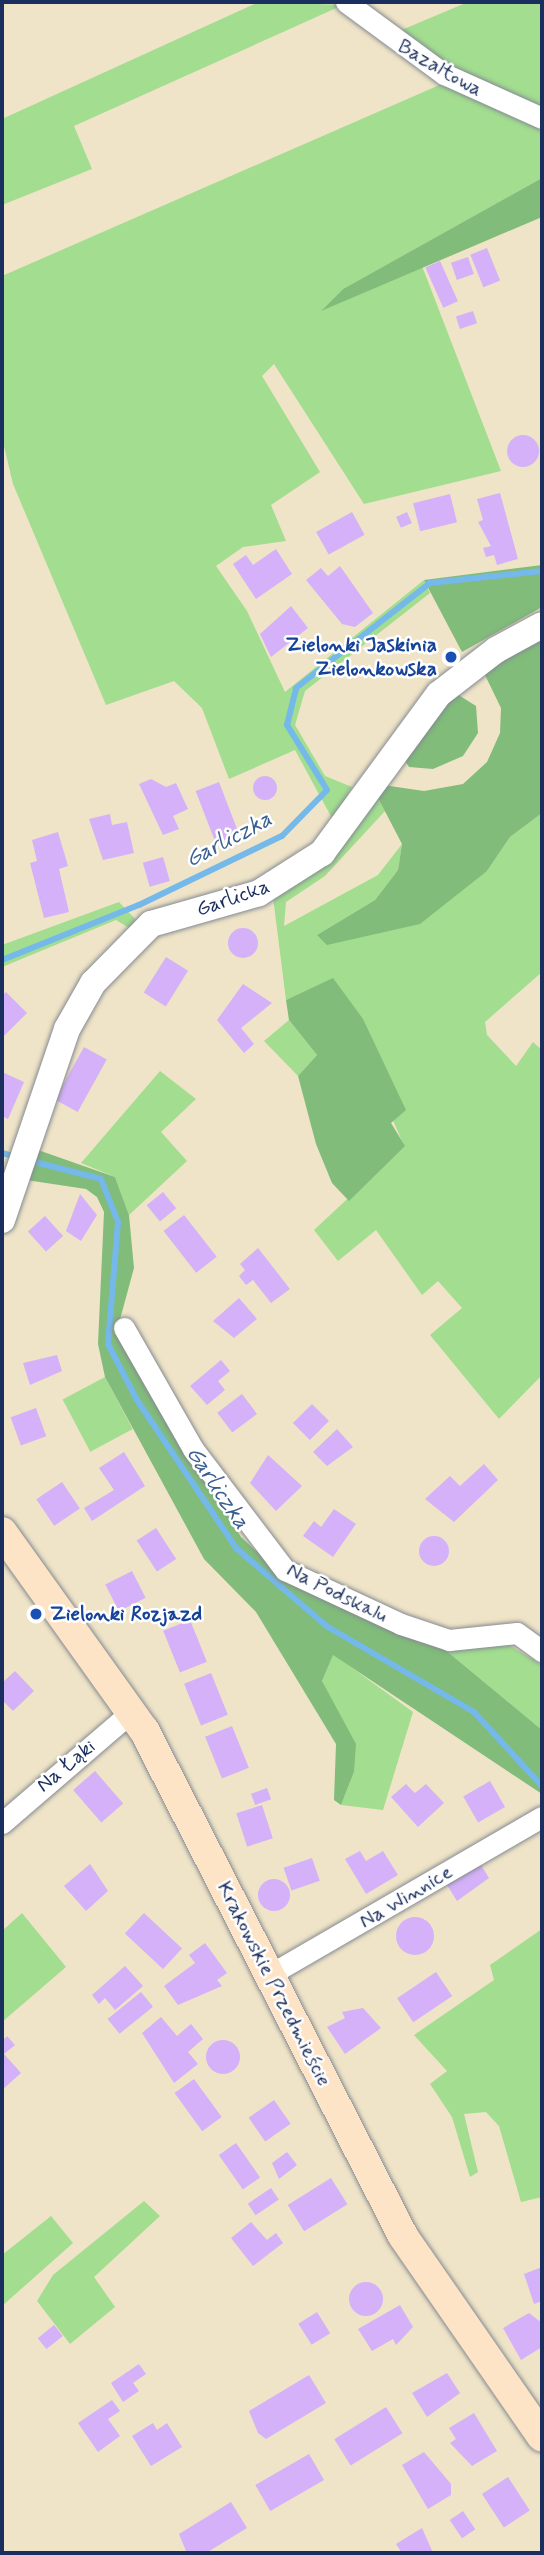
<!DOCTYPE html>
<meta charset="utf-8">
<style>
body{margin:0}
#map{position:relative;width:544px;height:2555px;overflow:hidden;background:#efe4c7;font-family:Mynerve,sans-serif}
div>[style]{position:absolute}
.green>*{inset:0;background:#a2dd90;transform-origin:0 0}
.forest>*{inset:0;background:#81bc7a}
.stream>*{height:6px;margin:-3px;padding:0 3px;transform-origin:3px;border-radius:3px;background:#75b8ea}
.building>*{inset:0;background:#d4b1f8;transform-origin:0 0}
.round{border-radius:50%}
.roads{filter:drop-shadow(0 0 2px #858a92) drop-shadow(0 0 2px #858a92)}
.minor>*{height:21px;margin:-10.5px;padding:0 10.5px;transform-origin:10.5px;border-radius:10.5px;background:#fff}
.tertiary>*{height:26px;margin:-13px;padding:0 13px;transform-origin:13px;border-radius:13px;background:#fff}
.secondary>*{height:30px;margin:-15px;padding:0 15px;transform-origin:15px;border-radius:15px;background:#fee4c6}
.dots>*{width:19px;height:19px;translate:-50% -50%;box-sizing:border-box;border:4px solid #fff;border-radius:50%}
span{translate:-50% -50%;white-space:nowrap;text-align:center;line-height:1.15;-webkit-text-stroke:5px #fff;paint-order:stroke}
.street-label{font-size:21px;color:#1b2f5e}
.transit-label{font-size:21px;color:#164399;font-weight:700}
.right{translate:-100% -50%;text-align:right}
.left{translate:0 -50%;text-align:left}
.water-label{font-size:23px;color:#3a5f8f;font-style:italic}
.frame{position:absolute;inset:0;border:4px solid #1b2f5e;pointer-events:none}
</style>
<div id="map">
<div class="green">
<div style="clip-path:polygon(259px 2px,343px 5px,74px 126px,92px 169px,2px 205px,2px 119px)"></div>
<div style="clip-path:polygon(468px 2px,542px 2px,542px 112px,496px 95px,392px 34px)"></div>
<div style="clip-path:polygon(444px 83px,542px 126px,542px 178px,343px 289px,323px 309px,422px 266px,501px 471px,364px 504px,274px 364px,262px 376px,320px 472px,271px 505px,286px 541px,243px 547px,216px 566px,247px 611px,285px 692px,424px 580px,430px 593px,305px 691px,295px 725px,325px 776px,352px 787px,333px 820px,295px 750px,229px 779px,202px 708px,174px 681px,106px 705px,13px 484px,3px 442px,2px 276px)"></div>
<div style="clip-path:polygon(377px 796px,385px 811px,325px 876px,286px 902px,284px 926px,378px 875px,402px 844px,398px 870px,375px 900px,317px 935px,487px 871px,510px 837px,542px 813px,542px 972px,485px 1022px,487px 1035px,516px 1066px,533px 1042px,542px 1050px,542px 1375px,499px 1419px,430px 1335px,462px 1308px,438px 1281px,422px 1295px,376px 1230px,338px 1261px,314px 1230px,404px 1146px,333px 979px,286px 1000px,273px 897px)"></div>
<div style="clip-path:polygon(119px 902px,136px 920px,129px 928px,116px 920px,2px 967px,2px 945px)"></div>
<div style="clip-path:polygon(289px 1020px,317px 1055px,298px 1076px,264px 1041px)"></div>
<div style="clip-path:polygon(160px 1071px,196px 1099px,161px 1132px,187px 1161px,129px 1215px,115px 1177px,81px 1163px)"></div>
<div style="left:105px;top:1377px;width:59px;height:48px;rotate:62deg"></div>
<div style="clip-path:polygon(509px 1645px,542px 1665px,542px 1730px,443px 1648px)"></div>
<div style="clip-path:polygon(333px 1654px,413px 1712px,383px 1810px,341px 1805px,354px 1772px,322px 1681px)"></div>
<div style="clip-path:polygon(22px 1913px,66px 1967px,2px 2022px,2px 1931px)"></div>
<div style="clip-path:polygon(542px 1929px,542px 2197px,521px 2202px,499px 2126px,486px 2112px,464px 2114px,478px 2172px,470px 2177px,452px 2117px,430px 2084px,447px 2071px,414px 2035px,494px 1980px,490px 1965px)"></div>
<div style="clip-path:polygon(144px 2201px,160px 2216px,94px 2277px,115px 2307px,70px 2344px,37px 2301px,53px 2275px)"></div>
<div style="clip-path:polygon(51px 2216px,73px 2243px,2px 2306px,2px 2255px)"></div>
</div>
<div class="forest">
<div style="clip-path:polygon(542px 178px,542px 217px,321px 311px,343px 289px)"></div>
<div style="clip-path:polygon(542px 565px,542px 607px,462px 652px,424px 580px)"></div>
<div style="clip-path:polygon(542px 638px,542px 813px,510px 837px,487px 871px,420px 924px,327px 945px,317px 935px,375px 900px,398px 870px,402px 844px,377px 796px,383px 785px,424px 791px,463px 784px,487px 762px,500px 733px,501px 708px,484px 673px)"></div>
<div style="clip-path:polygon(457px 694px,476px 706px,478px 733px,463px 756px,433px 769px,409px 767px,402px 756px,434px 713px)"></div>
<div style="clip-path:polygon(333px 978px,363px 1019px,406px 1110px,391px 1123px,405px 1146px,349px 1201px,332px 1183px,316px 1144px,298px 1076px,317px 1055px,289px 1020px,286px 1000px)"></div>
<div style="clip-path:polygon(38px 1150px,115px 1177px,129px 1215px,134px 1268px,116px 1334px,241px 1537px,283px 1576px,443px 1648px,542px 1730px,542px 1794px,333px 1655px,322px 1681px,356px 1744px,354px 1772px,341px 1805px,334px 1800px,336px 1744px,256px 1612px,204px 1559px,105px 1377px,98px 1344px,104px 1212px,97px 1197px,86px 1189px,26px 1180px)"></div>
</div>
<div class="stream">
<div style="left:2px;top:960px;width:148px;rotate:-21.9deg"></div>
<div style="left:139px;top:905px;width:159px;rotate:-25.8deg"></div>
<div style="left:282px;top:836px;width:64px;rotate:-45.6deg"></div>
<div style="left:327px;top:790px;width:76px;rotate:-121.6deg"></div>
<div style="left:287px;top:725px;width:38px;rotate:-76deg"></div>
<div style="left:296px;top:688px;width:170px;rotate:-38.1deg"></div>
<div style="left:430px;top:583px;width:113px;rotate:-6.1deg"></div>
<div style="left:2px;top:1153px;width:16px;rotate:15deg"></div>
<div style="left:31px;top:1161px;width:72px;rotate:14.4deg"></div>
<div style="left:101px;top:1179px;width:46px;rotate:68.4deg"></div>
<div style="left:118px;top:1222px;width:122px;rotate:94.7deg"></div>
<div style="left:108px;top:1344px;width:63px;rotate:62.6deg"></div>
<div style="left:137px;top:1400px;width:178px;rotate:56.2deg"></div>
<div style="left:236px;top:1548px;width:121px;rotate:40.7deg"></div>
<div style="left:328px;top:1627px;width:169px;rotate:30.2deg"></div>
<div style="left:474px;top:1712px;width:100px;rotate:47.4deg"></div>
</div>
<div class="building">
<div style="left:487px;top:248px;width:35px;height:18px;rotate:68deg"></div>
<div style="left:468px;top:257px;width:18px;height:18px;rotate:71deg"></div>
<div style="left:440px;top:261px;width:44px;height:16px;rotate:66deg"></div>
<div style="left:473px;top:311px;width:13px;height:18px;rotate:72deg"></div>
<div class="round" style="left:507px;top:435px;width:32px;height:32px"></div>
<div style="clip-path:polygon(500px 493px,518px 559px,497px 565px,494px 555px,486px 557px,483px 548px,491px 546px,478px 522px,483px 520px,477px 499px)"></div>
<div style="left:450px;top:494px;width:29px;height:38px;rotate:76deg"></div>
<div style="left:352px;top:512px;width:26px;height:41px;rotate:61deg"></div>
<div style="left:407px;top:512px;width:12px;height:12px;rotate:66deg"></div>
<div style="clip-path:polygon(276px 549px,292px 574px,256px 599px,233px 564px,246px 555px,253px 565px)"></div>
<div style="clip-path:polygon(340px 566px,373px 613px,355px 627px,342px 624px,306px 580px,321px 568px,328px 576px)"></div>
<div style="clip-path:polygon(291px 606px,308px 628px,271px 657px,260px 634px)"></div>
<div class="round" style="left:253px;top:776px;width:24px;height:24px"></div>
<div style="clip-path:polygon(151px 779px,166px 787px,176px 783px,188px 809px,173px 816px,179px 829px,163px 835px,139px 784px)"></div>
<div style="left:219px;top:782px;width:56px;height:25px;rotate:69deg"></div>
<div style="clip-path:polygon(110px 814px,112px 825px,127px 822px,134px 853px,103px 860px,89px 819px)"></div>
<div style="clip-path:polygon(58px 832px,68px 866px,59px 869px,69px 912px,44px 918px,30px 863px,37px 861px,32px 840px)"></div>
<div style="left:163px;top:857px;width:25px;height:21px;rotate:74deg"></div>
<div class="round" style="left:228px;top:928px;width:30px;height:30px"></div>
<div style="left:166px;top:957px;width:26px;height:42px;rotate:32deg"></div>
<div style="clip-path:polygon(243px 984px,272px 1003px,241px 1028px,254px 1044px,244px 1053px,217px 1020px)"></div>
<div style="clip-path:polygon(6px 992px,27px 1013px,4px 1036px,2px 996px)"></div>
<div style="left:84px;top:1047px;width:26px;height:60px;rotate:29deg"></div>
<div style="clip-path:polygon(2px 1072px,24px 1082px,8px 1119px,2px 1116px)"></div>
<div style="left:163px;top:1192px;width:21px;height:21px;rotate:51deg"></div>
<div style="clip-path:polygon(80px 1194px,97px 1215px,81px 1241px,66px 1231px)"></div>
<div style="left:184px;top:1215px;width:53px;height:26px;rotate:52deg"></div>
<div style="left:45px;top:1216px;width:27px;height:23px;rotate:48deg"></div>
<div style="clip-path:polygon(258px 1248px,290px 1289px,271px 1303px,253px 1280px,246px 1285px,239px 1276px,245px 1270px,240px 1264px)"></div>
<div style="clip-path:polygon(239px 1298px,257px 1319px,234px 1338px,213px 1321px)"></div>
<div style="clip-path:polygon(57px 1355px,62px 1371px,30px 1385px,23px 1363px)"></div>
<div style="clip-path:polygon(221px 1360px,230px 1371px,218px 1381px,225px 1390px,207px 1405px,190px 1386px)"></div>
<div style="left:242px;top:1394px;width:25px;height:31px;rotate:53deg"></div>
<div style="left:312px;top:1404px;width:24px;height:27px;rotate:45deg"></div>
<div style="left:36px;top:1408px;width:30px;height:27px;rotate:70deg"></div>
<div style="clip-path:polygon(337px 1429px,353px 1447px,327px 1466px,313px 1452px)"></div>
<div style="clip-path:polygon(124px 1452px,145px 1486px,92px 1521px,84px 1508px,114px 1490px,99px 1468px)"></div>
<div style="clip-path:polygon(268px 1455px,302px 1486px,276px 1511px,250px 1483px)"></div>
<div style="clip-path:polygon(484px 1464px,498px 1480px,454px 1522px,425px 1499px,450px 1476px,460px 1486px)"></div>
<div style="left:62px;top:1482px;width:32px;height:31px;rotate:56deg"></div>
<div style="clip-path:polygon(334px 1509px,356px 1524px,333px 1557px,303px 1536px,314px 1521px,321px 1527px)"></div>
<div style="left:156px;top:1528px;width:37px;height:23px;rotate:57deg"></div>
<div class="round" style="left:419px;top:1536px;width:30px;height:30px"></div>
<div style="left:132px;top:1571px;width:30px;height:30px;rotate:63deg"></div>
<div style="left:190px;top:1620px;width:45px;height:29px;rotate:68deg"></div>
<div style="clip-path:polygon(15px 1671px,34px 1691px,13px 1711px,2px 1700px,2px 1683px)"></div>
<div style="left:211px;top:1673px;width:45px;height:29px;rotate:68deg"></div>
<div style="left:232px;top:1726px;width:45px;height:29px;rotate:68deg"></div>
<div style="left:95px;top:1771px;width:43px;height:29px;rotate:49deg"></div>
<div style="left:490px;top:1781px;width:30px;height:31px;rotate:60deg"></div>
<div style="clip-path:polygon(406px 1784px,415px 1793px,426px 1784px,444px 1803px,418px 1827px,391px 1797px)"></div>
<div style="left:267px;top:1788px;width:12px;height:17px;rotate:70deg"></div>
<div style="left:262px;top:1805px;width:35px;height:27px;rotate:72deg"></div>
<div style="clip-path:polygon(360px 1851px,366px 1861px,383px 1851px,398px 1875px,366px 1894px,345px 1859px)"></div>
<div style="left:312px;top:1858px;width:24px;height:30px;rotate:71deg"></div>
<div style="clip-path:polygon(90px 1864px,108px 1891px,86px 1911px,64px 1886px)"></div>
<div style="clip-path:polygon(481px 1865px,489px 1878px,457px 1901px,447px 1885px)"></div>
<div class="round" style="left:258px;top:1879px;width:32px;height:32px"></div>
<div style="left:144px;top:1913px;width:52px;height:28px;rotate:43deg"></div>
<div class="round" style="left:396px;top:1917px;width:38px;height:38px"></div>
<div style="clip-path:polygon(205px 1943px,227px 1973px,217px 1980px,222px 1986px,178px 2005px,164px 1986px,195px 1963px,189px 1955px)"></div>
<div style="clip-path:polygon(125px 1966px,143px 1986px,115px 2010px,105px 1998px,99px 2004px,92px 1995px)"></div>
<div style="left:436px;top:1972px;width:29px;height:47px;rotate:56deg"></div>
<div style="left:141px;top:1992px;width:19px;height:43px;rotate:51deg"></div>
<div style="clip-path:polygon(363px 2008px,381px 2028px,345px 2054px,327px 2027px,345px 2018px,342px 2012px)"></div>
<div style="clip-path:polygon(161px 2017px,177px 2036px,191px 2024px,203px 2039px,188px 2052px,198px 2064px,174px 2083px,142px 2033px)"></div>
<div style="clip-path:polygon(7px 2036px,15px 2045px,4px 2054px,21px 2073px,2px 2090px,2px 2041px)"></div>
<div class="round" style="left:206px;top:2040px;width:34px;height:34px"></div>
<div style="left:194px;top:2079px;width:47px;height:24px;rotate:54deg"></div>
<div style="left:274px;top:2100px;width:29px;height:31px;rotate:55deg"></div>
<div style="left:236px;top:2143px;width:42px;height:21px;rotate:55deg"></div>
<div style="clip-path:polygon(287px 2152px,297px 2165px,279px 2179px,272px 2163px)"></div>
<div style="left:331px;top:2178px;width:31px;height:51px;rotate:58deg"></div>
<div style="left:271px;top:2188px;width:14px;height:28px;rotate:56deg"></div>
<div style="clip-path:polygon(251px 2222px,267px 2240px,276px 2233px,283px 2243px,253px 2266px,231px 2238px)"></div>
<div style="clip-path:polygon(542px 2267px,542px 2301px,534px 2304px,524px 2274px)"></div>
<div class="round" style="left:349px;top:2282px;width:34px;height:34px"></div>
<div style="clip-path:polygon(400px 2305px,413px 2327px,396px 2345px,393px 2339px,372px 2351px,358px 2329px)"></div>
<div style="left:317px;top:2312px;width:25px;height:22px;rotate:58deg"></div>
<div style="clip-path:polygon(529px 2313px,542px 2323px,542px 2347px,521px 2360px,503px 2328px)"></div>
<div style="left:54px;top:2325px;width:14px;height:21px;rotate:51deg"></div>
<div style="clip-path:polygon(139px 2364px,146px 2374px,133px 2383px,139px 2391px,123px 2402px,111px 2383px)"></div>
<div style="clip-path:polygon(447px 2373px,460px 2393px,427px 2417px,412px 2393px)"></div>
<div style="clip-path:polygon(309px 2375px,326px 2403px,266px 2439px,258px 2433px,249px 2411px)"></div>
<div style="clip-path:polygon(112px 2400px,120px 2411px,108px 2419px,120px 2436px,98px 2452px,78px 2423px)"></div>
<div style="left:386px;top:2407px;width:31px;height:61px;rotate:58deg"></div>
<div style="clip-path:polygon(474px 2413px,497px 2451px,472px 2466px,450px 2443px,456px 2439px,449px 2428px)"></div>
<div style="clip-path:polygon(153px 2423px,157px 2430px,167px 2423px,182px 2447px,151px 2466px,132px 2436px)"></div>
<div style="clip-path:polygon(424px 2452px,451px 2484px,451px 2495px,428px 2509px,402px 2465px)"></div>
<div style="left:309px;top:2454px;width:30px;height:62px;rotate:60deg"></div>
<div style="left:508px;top:2477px;width:40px;height:31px;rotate:57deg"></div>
<div style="clip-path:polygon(231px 2502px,247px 2528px,206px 2553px,186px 2551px,179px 2534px)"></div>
<div style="left:463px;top:2511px;width:22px;height:16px;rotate:56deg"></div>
<div style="clip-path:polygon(422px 2528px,433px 2553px,402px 2553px,396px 2544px)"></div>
</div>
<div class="roads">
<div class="minor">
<div style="left:346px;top:2px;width:122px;rotate:36.3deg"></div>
<div style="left:444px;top:74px;width:107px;rotate:24.2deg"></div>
<div style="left:124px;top:1328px;width:139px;rotate:60.3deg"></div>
<div style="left:193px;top:1449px;width:152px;rotate:52.8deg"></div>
<div style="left:285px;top:1570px;width:128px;rotate:25deg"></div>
<div style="left:401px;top:1624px;width:51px;rotate:18.4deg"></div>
<div style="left:449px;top:1640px;width:68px;rotate:-5.9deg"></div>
<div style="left:517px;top:1633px;width:31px;rotate:36deg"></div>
<div style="left:2px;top:1823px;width:172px;rotate:-40.7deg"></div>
<div style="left:269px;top:1975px;width:315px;rotate:-30.1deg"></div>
</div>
<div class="tertiary">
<div style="left:2px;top:1220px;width:202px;rotate:-71.2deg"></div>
<div style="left:67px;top:1029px;width:53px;rotate:-60.5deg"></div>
<div style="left:93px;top:983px;width:83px;rotate:-45.5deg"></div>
<div style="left:151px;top:924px;width:112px;rotate:-16deg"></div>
<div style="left:259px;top:893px;width:75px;rotate:-32.4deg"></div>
<div style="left:322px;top:853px;width:197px;rotate:-53.7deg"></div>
<div style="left:439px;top:694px;width:72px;rotate:-37.7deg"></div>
<div style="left:496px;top:650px;width:52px;rotate:-28.5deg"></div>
</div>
<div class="secondary">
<div style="left:2px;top:1532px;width:244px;rotate:54.4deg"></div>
<div style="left:144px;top:1730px;width:568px;rotate:62.89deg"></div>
<div style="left:403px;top:2236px;width:244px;rotate:55.3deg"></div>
</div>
</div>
<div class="dots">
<div style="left:451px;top:657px;background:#1a4fb4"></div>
<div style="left:36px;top:1614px;background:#1a4fb4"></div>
</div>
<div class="street-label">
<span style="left:440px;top:68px;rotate:30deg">Bazaltowa</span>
<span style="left:233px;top:898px;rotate:-19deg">Garlicka</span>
<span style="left:337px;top:1593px;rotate:26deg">Na Podskalu</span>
<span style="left:66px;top:1766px;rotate:-40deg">Na Łąki</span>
<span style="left:406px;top:1897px;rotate:-31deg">Na Winnice</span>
<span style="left:274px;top:1984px;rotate:63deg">Krakowskie Przedmieście</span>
</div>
<div class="transit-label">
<span class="right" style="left:437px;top:657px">Zielonki Jaskinia<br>Zielonkowska</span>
<span class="left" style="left:50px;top:1614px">Zielonki Rozjazd</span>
</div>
<div class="water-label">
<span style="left:229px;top:840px;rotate:-28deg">Garliczka</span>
<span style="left:217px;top:1488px;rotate:56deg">Garliczka</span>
</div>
<div class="frame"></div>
</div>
